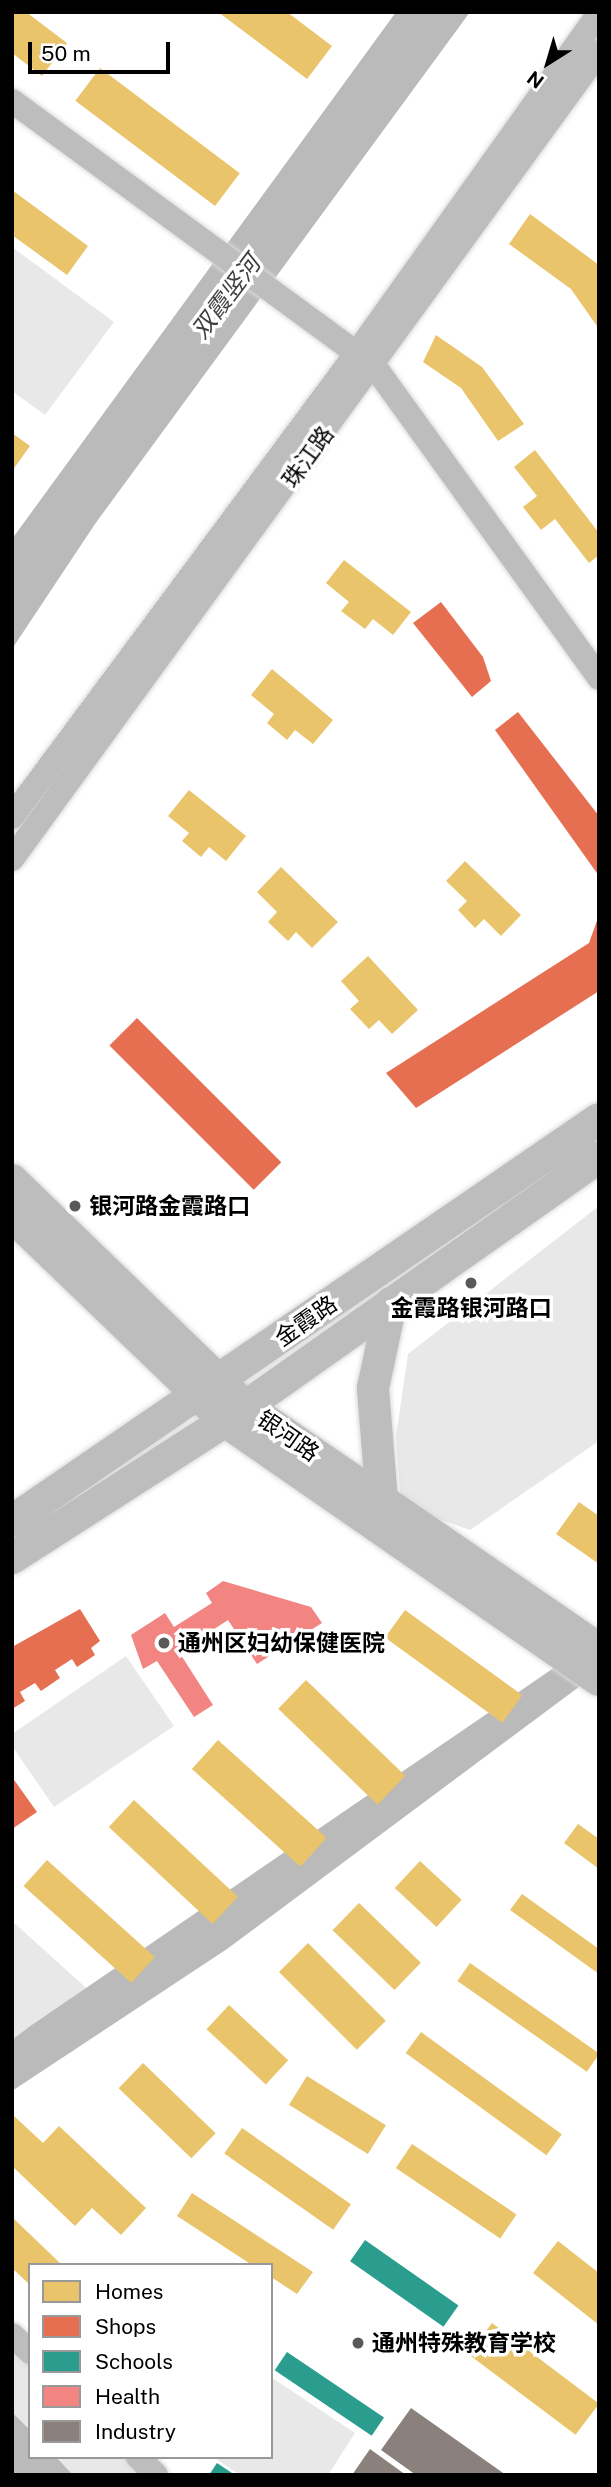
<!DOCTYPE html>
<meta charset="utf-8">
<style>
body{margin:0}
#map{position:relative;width:611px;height:2487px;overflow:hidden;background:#fff;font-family:"Public Sans","Noto Sans SC",sans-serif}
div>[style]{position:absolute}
.green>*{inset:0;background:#e8e8e8}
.water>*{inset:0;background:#bababa}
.homes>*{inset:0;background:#e9c46a;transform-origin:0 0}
.shops>*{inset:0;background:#e76f51;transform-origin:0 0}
.schools>*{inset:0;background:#2a9d8f;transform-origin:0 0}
.health>*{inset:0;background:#f28482}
.industry>*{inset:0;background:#8a817c}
.roads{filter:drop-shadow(0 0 2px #dbdbdb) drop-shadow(0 0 2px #dbdbdb)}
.minor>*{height:24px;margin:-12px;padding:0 12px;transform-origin:12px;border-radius:12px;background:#bdbdbd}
.major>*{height:32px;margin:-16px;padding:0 16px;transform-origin:16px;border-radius:16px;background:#bdbdbd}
.dots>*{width:19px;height:19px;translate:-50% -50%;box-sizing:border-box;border:4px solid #fff;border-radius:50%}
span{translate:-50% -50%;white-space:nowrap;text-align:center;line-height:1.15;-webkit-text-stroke:7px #fff;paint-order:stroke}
.street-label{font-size:23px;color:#000}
.poi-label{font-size:23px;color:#000;font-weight:700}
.left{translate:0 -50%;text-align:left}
.water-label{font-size:24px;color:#3e3e3e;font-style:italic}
.frame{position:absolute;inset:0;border:14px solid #000;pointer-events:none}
.legend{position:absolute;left:28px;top:2263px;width:245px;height:196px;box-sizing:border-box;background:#fff;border:2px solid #999;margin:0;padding:9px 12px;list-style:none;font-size:21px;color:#000}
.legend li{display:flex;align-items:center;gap:14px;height:35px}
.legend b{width:35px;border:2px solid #999}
.north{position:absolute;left:513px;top:28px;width:70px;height:70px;-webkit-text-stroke:5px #fff;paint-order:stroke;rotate:217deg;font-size:19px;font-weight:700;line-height:28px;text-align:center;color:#000}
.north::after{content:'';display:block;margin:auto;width:24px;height:32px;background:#000;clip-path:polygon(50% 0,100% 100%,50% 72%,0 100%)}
.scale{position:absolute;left:28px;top:42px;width:142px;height:32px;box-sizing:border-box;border:4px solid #000;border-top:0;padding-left:9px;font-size:21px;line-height:24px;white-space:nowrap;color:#000;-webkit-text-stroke:5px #fff;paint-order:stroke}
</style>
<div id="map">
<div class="green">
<div style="clip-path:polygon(12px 247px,114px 322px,45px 415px,12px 391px)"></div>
<div style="clip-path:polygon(599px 1206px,599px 1441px,470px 1530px,422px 1513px,400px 1492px,396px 1436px,408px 1354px)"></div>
<div style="clip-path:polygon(126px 1656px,174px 1726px,54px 1807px,12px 1746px,12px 1734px)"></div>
<div style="clip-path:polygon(12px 1921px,104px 2004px,12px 2065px)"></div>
<div style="clip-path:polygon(12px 2335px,30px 2352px,30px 2430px,12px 2412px)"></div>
<div style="clip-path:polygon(271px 2377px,355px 2433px,328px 2475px,240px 2475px,213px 2457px,271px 2457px)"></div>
<div style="clip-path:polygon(56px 2457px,138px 2457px,156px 2475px,73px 2475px)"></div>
</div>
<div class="water">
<div style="clip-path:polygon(396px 12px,470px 12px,95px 524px,12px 649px,12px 539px)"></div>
<div style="clip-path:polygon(599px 1637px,599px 1672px,227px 1949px,12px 2091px,12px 2040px,29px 2027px)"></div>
<div style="clip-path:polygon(12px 2412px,30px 2430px,30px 2457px,56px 2457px,73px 2475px,12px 2475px)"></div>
</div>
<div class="homes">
<div style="clip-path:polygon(12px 12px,26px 12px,67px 43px,42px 76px,12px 53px)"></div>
<div style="clip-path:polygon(218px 12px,287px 12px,332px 46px,307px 79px)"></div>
<div style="left:100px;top:68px;width:175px;height:41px;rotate:37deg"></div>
<div style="clip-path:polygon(12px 190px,88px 246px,67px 275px,12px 235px)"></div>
<div style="clip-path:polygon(530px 214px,599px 265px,599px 329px,571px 289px,509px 244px)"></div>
<div style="clip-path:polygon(436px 335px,482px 367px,524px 424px,498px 441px,461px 388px,423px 362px)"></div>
<div style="clip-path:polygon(12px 433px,30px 446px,12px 471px)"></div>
<div style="clip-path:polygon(535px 450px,599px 533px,599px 555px,589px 563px,555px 519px,541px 530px,523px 507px,537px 496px,514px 467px)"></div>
<div style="clip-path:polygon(344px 560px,411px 612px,393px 635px,373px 619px,365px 629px,341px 611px,349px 602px,326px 583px)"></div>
<div style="clip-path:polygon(272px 669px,333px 720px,313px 744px,295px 730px,287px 740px,267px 723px,274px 714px,251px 695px)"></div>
<div style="clip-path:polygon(189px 790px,246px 836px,226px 861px,209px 847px,201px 857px,182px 841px,189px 833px,168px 816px)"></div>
<div style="clip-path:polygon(465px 861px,521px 915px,501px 936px,484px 919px,475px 928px,458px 910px,467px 901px,446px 881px)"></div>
<div style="clip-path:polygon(281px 867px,338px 922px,312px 948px,296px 932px,288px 941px,268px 922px,277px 912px,257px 892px)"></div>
<div style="clip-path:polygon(368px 956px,418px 1010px,392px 1034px,379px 1020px,369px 1029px,350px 1009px,359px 1001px,341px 981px)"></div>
<div style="clip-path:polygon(579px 1502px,599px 1516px,599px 1564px,556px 1534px)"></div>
<div style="left:405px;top:1610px;width:145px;height:34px;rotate:36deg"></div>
<div style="left:306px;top:1680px;width:138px;height:40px;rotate:44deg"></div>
<div style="left:218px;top:1740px;width:146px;height:39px;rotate:42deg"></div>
<div style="left:134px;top:1800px;width:142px;height:37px;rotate:43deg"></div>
<div style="clip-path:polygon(578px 1824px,599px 1839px,599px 1869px,564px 1843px)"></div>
<div style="left:47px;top:1860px;width:145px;height:35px;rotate:42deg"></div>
<div style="left:420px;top:1861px;width:57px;height:37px;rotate:43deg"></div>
<div style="clip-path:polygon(522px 1894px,599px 1949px,599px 1974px,510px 1910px)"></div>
<div style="left:359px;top:1903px;width:86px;height:38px;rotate:44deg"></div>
<div style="left:308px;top:1943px;width:110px;height:41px;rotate:45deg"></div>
<div style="left:470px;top:1963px;width:158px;height:22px;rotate:35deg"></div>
<div style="left:229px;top:2005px;width:81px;height:33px;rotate:43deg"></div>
<div style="left:421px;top:2032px;width:174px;height:26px;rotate:36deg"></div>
<div style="left:143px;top:2063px;width:101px;height:35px;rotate:44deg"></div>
<div style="left:307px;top:2076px;width:93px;height:34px;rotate:32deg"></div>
<div style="clip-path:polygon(14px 2116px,43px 2143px,59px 2126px,146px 2208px,121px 2235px,92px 2208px,75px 2226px,12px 2166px)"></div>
<div style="left:242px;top:2128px;width:133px;height:31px;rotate:35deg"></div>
<div style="left:412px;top:2144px;width:126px;height:29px;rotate:34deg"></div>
<div style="clip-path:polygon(192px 2193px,313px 2272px,297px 2294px,271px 2277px,271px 2265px,252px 2265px,177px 2216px)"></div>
<div style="clip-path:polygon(12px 2217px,62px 2265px,30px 2265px,30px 2285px,12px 2268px)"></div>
<div style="clip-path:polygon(558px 2241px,599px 2273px,599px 2325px,533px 2273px)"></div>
<div style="left:492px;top:2323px;width:134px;height:39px;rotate:37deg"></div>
</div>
<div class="shops">
<div style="clip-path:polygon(441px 602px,483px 657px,491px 681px,472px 697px,413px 623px)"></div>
<div style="clip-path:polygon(518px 712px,599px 816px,599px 876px,495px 730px)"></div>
<div style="clip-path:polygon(599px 915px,599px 991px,416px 1108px,386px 1073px,589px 943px)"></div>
<div style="left:137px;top:1018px;width:204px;height:39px;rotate:45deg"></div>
<div style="clip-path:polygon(80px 1609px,100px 1641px,91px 1648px,95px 1655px,77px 1667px,72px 1659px,55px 1670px,60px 1678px,41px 1691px,35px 1683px,20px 1692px,25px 1701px,12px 1709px,12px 1647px)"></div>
<div style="clip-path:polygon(12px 1777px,37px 1812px,12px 1829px)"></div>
</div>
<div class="schools">
<div style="left:365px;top:2240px;width:114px;height:26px;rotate:35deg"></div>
<div style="left:287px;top:2352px;width:117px;height:22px;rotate:34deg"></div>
<div style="clip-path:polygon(217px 2463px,235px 2475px,209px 2475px)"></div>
</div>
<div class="health">
<div style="clip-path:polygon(223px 1581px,311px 1607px,322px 1623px,257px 1664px,228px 1620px,179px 1652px,213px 1705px,194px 1717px,157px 1661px,143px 1669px,131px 1635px,165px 1613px,174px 1627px,212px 1603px,206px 1593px)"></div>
</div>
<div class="industry">
<div style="clip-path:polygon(411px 2408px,506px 2475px,416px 2475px,381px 2450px)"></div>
<div style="clip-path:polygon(370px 2449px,406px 2475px,352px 2475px)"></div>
</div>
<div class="roads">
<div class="minor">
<div style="left:12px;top:101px;width:450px;rotate:36.2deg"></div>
<div style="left:375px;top:367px;width:383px;rotate:54.2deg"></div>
<div style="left:12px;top:817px;width:577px;rotate:-53.39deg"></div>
<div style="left:356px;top:354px;width:419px;rotate:-54.5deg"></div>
<div style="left:12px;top:859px;width:998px;rotate:-53.97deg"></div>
<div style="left:12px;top:2335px;width:25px;rotate:43deg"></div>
<div style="left:138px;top:2457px;width:25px;rotate:45deg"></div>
</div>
<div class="major">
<div style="left:12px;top:1180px;width:325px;rotate:44.1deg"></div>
<div style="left:245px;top:1406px;width:429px;rotate:34.5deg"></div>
<div style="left:12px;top:1216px;width:296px;rotate:43.9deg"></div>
<div style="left:225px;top:1421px;width:455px;rotate:34.7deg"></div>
<div style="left:382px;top:1501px;width:113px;rotate:-94.6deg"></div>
<div style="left:373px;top:1388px;width:87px;rotate:-78deg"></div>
<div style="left:12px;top:1521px;width:711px;rotate:-34.4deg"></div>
<div style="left:12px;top:1558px;width:253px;rotate:-32.7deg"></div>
<div style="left:225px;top:1421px;width:458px;rotate:-35.2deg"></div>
</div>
</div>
<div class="dots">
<div style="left:75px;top:1206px;background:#595959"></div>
<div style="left:471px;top:1283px;background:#595959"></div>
<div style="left:164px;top:1643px;background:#595959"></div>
<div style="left:358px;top:2343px;background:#595959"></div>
</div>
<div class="street-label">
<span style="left:308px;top:457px;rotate:-54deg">珠江路</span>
<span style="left:306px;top:1321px;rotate:-35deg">金霞路</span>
<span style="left:288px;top:1436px;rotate:35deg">银河路</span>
</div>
<div class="poi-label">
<span class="left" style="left:89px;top:1206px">银河路金霞路口</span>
<span style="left:471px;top:1308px">金霞路银河路口</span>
<span class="left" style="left:178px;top:1643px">通州区妇幼保健医院</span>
<span class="left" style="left:372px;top:2343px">通州特殊教育学校</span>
</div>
<div class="water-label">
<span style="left:226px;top:297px;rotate:-53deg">双霞竖河</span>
</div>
<div class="frame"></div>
<ul class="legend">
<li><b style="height:19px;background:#e9c46a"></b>Homes</li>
<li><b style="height:19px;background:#e76f51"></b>Shops</li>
<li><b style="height:19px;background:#2a9d8f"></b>Schools</li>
<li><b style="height:19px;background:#f28482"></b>Health</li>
<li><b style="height:19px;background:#8a817c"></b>Industry</li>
</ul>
<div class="north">N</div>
<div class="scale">50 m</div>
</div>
